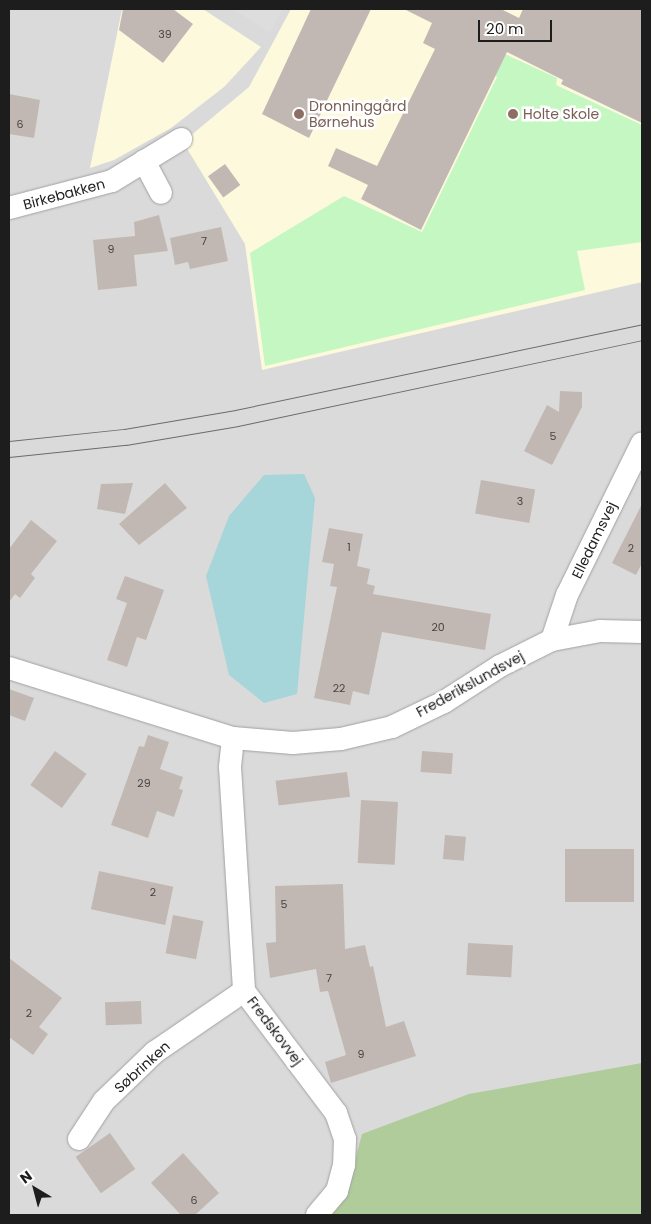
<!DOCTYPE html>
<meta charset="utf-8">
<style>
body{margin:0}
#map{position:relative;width:651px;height:1224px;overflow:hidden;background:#eee9e4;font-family:Poppins,sans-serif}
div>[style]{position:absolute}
.residential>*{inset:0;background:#dbdada;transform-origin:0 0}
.education>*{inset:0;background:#fdf9dd}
.forest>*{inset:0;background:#afcc9a}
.park>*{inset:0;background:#c4f7c2}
.parking>*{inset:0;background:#ddd}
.water>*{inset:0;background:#a6d5da}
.building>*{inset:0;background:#c2b8b3;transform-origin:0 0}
.roads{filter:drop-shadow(0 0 1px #a1a1a1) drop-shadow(0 0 1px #a1a1a1)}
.minor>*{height:22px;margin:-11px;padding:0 11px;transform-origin:11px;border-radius:11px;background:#fff}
.tram>*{height:1px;margin:-0.5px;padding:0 0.5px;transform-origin:0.5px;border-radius:0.5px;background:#6b6b6b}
.dots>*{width:14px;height:14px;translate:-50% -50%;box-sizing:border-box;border:2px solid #fff;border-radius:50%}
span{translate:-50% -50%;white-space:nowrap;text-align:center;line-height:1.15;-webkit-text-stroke:5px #fff;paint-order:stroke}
.number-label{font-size:11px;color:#464442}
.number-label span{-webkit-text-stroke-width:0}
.education-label{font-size:14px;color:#785e54}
.left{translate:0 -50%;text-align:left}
.street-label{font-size:14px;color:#1d1d1d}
.frame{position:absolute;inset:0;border:10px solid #1d1d1d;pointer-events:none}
.north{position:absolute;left:10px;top:1164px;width:50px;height:50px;-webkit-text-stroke:4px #fff;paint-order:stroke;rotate:323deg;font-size:14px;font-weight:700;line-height:20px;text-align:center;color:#1d1d1d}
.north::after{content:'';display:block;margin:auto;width:18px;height:22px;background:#1d1d1d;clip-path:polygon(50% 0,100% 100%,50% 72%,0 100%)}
.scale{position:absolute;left:478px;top:20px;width:74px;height:22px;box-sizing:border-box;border:2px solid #1d1d1d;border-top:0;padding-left:6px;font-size:15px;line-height:18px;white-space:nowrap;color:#1d1d1d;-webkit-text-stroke:4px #fff;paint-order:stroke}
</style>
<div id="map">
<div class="residential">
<div style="left:9px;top:9px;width:633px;height:1206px"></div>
</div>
<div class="education">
<div style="clip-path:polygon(122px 9px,203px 9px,261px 47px,224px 87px,171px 128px,114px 160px,90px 168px)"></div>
<div style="clip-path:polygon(291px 9px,642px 9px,642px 282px,262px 370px,245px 244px,183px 142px,249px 87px)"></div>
</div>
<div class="forest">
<div style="clip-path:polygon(642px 1063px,642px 1215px,329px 1215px,347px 1190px,362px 1134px,469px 1094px)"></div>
</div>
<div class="park">
<div style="clip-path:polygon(505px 54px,557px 78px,556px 85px,642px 125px,642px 242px,577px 251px,585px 290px,265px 366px,250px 253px,344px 196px,422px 232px,497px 77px,493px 74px)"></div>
</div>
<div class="parking">
<div style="clip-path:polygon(233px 9px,282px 9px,270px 33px)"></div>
</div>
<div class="water">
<div style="clip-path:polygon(304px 474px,315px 498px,297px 694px,264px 703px,229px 675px,206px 576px,229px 516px,264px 475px)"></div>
</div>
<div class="building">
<div style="clip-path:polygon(123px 9px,173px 9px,193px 24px,163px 63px,119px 30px)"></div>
<div style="clip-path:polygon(311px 9px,371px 9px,309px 138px,262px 114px)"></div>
<div style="clip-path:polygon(404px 9px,501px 9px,519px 18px,523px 9px,642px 9px,642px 123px,561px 84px,563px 80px,507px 52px,421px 230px,361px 199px,368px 185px,328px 166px,336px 148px,377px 166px,435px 49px,423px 43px,432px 23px)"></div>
<div style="clip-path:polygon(9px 94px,40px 100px,34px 138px,9px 134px)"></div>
<div style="left:225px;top:164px;width:26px;height:21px;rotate:54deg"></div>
<div style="clip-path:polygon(159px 215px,168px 251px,134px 255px,137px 286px,98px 290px,93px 240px,135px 236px,134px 222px)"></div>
<div style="clip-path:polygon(221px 227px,228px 261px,190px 269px,188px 262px,175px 265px,170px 238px)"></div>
<div style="clip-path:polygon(560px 391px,582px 392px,582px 407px,552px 465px,524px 451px,547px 405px,559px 412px)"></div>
<div style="left:481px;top:480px;width:55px;height:34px;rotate:10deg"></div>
<div style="clip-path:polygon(133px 483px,125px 514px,97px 509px,101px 484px)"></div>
<div style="clip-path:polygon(165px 483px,187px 508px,139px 545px,119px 524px)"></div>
<div style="clip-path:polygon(642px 504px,642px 563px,636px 575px,612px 563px)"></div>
<div style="clip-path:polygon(31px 520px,57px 541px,31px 574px,35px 578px,20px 598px,15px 594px,9px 602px,9px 549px)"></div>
<div style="clip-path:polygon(329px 528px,363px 534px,357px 566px,370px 569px,367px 584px,375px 586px,373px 594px,491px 614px,485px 650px,382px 632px,369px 695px,353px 691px,350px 705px,314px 698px,337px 587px,330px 586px,334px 564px,322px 562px)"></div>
<div style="clip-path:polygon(125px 576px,164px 590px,146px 640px,137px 637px,127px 667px,107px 660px,127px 603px,116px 599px)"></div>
<div style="clip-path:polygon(9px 689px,34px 698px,25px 721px,9px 715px)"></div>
<div style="clip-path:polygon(148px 735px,169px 742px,160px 769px,183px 777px,179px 789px,183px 790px,174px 817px,157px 811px,148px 838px,111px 825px,139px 746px,144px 747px)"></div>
<div style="left:55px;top:751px;width:39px;height:42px;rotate:36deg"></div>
<div style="left:422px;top:751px;width:31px;height:21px;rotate:4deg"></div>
<div style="left:347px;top:772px;width:25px;height:72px;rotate:83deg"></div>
<div style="left:361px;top:800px;width:37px;height:63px;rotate:3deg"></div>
<div style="left:445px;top:835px;width:21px;height:24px;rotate:5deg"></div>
<div style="left:565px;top:849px;width:69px;height:53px"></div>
<div style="left:99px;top:871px;width:76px;height:39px;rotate:12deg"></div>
<div style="clip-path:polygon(343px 884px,345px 949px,365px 945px,370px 967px,373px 966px,386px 1027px,404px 1021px,416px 1056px,331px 1083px,325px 1062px,346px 1055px,328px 991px,320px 992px,316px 969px,270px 978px,266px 943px,276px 942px,275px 886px)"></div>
<div style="left:173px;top:915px;width:31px;height:39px;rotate:11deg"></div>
<div style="left:468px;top:943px;width:45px;height:32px;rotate:3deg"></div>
<div style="clip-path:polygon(9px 958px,62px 998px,39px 1027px,48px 1034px,33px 1055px,9px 1037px)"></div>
<div style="left:141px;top:1001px;width:23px;height:36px;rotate:88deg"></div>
<div style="left:110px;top:1133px;width:44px;height:42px;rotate:55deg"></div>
<div style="clip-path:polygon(183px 1153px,219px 1193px,195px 1215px,181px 1215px,151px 1183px)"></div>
</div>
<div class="roads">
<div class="minor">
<div style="left:144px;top:161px;width:36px;rotate:62deg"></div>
<div style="left:9px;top:208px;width:106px;rotate:-14.7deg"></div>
<div style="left:112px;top:181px;width:81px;rotate:-31.3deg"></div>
<div style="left:552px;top:640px;width:47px;rotate:-71.6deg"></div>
<div style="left:567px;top:595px;width:169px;rotate:-63.7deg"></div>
<div style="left:9px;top:668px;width:235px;rotate:17.4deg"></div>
<div style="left:233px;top:738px;width:60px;rotate:4.8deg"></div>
<div style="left:293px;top:743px;width:48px;rotate:-4.8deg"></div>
<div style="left:341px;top:739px;width:52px;rotate:-13.2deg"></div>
<div style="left:392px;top:727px;width:58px;rotate:-25.7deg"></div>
<div style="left:444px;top:702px;width:67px;rotate:-32.7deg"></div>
<div style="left:500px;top:666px;width:58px;rotate:-26.6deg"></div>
<div style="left:552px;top:640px;width:49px;rotate:-10.6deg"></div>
<div style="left:600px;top:631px;width:42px;rotate:1.4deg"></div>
<div style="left:233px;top:738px;width:29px;rotate:96deg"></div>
<div style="left:230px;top:767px;width:224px;rotate:86.4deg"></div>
<div style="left:244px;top:991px;width:153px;rotate:53deg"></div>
<div style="left:336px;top:1113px;width:28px;rotate:71deg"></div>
<div style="left:345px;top:1139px;width:26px;rotate:92deg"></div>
<div style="left:344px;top:1165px;width:27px;rotate:105deg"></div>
<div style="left:337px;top:1191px;width:31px;rotate:130deg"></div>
<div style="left:79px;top:1139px;width:45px;rotate:-56.7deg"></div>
<div style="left:104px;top:1101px;width:71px;rotate:-43.9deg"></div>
<div style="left:155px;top:1052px;width:108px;rotate:-34.4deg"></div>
</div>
</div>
<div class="tram">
<div style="left:9px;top:441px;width:116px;rotate:-6deg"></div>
<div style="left:124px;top:429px;width:113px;rotate:-9.7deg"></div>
<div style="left:235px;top:410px;width:416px;rotate:-11.9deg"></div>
<div style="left:9px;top:457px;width:118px;rotate:-5.9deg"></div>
<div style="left:126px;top:445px;width:114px;rotate:-9.6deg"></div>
<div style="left:238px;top:426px;width:413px;rotate:-12deg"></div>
</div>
<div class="dots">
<div style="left:299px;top:114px;background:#8d6e63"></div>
<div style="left:513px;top:114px;background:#8d6e63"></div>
</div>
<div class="number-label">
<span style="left:165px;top:34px">39</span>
<span style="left:20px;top:124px">6</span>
<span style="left:204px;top:241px">7</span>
<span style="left:111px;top:249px">9</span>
<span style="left:553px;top:436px">5</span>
<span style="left:520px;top:501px">3</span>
<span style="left:349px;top:547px">1</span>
<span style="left:631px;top:548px">2</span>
<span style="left:438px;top:627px">20</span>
<span style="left:339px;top:688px">22</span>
<span style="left:144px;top:783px">29</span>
<span style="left:153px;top:892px">2</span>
<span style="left:284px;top:904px">5</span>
<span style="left:329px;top:978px">7</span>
<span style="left:29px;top:1013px">2</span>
<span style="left:361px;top:1054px">9</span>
<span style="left:194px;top:1200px">6</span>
</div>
<div class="education-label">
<span class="left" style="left:309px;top:114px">Dronninggård<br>Børnehus</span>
<span class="left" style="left:523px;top:114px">Holte Skole</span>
</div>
<div class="street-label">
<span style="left:64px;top:194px;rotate:-15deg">Birkebakken</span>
<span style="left:594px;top:540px;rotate:-64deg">Elledamsvej</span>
<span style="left:470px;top:684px;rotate:-29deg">Frederikslundsvej</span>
<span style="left:275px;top:1031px;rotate:53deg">Fredskovvej</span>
<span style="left:142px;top:1067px;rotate:-42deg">Søbrinken</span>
</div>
<div class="frame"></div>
<div class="north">N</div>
<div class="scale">20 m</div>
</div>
